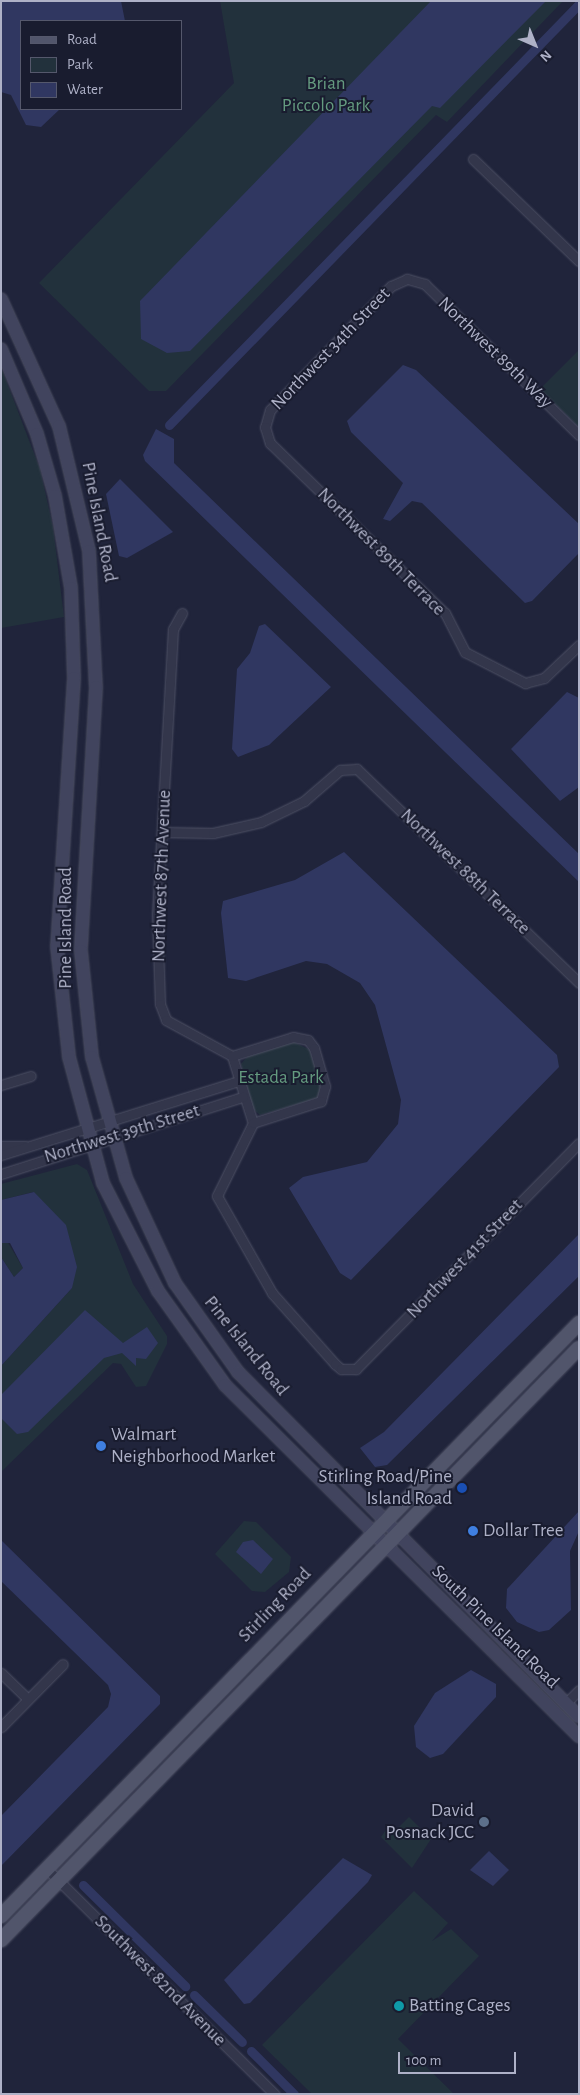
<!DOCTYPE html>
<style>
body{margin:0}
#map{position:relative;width:580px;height:2095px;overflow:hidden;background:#20243b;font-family:"Alegreya Sans",sans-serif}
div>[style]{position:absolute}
.green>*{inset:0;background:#22313c}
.water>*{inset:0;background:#303761}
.canal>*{height:9px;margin:-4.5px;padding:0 4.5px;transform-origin:4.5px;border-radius:4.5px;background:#303761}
.roads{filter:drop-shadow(0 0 1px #4e5165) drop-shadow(0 0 1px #4e5165)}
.minor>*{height:9px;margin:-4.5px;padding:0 4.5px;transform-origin:4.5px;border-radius:4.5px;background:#33364b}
.secondary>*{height:12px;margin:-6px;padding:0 6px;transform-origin:6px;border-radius:6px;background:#41445e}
.primary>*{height:14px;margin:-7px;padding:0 7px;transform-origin:7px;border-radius:7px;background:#51556b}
.dots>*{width:14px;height:14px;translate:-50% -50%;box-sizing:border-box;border:2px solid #191c2f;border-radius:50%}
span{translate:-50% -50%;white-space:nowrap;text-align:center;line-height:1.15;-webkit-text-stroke:4px #191c2f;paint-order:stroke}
.park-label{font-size:19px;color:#649a7f}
.street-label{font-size:19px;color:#aeb1c7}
.poi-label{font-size:19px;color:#aeb1c7}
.left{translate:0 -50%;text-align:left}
.right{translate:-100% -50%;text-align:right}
.frame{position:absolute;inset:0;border:2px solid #aeb1c7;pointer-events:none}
.legend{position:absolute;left:20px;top:20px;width:162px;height:90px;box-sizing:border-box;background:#191c2f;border:1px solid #55586c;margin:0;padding:6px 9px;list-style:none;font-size:15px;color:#aeb1c7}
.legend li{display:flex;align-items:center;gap:10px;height:25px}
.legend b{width:25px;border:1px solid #55586c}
.north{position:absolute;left:510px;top:20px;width:50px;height:50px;-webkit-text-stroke:4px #191c2f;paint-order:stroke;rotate:136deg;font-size:14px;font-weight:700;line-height:20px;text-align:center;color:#aeb1c7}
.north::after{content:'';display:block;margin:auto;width:18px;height:22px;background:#aeb1c7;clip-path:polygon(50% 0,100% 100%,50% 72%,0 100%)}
.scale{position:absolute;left:398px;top:2052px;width:118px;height:22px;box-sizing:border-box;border:2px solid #aeb1c7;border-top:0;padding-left:6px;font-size:15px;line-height:18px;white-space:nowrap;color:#aeb1c7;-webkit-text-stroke:4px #191c2f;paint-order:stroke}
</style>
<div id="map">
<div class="green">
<div style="clip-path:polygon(220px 1px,563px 1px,447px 122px,436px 115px,166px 391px,149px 391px,39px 283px,234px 83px)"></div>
<div style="clip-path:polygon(579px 350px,579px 427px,540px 389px)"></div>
<div style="clip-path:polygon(1px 367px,40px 469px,53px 527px,64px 617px,1px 628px)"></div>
<div style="clip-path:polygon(294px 1042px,310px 1050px,321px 1087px,318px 1098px,260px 1115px,253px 1109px,241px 1064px,248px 1056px)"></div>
<div style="clip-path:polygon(77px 1164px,87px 1170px,133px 1284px,167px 1336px,167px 1344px,146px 1386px,136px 1387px,121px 1364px,113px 1363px,1px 1472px,1px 1366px,72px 1288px,33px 1192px,1px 1200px,1px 1184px)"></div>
<div style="clip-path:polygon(7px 1241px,23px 1268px,14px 1277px,1px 1257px,1px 1243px)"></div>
<div style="clip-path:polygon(244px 1521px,256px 1522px,291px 1557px,289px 1572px,265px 1592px,252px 1591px,215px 1554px)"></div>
<div style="clip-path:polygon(409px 1817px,431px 1839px,412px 1868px,381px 1837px,387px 1828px,393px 1833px)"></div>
<div style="clip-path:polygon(414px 1891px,448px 1923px,432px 1941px,451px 1929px,479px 1956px,398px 2039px,454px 2094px,312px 2094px,262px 2045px)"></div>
</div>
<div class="water">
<div style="clip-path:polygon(1px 1px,121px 1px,125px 21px,21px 21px,21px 109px,60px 109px,41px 127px,26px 125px,11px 95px,1px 92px)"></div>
<div style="clip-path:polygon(431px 1px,546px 1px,440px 108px,432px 106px,190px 351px,167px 353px,141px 339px,140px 301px)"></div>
<div style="clip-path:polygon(403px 365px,416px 370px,579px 524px,579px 553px,532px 601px,525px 603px,422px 503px,412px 501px,390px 521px,383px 519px,403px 483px,351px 432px,347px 421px)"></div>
<div style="clip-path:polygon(156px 429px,174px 439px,174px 463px,579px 854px,579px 882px,145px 461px,143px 455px)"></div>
<div style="clip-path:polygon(120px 479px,173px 532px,127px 558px,119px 556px,106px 494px)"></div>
<div style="clip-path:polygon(265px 624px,331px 687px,269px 745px,238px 757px,232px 749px,237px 669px,250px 653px,259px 626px)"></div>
<div style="clip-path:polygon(567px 692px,579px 698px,579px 787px,560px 801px,511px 749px)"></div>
<div style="clip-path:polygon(344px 852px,557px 1055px,559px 1067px,351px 1280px,340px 1273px,289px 1188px,303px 1177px,367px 1162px,398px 1124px,401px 1100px,375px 1005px,360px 983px,327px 964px,306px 961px,246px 981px,228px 978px,221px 913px,223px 901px,295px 880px)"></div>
<div style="clip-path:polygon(34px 1192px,66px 1225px,77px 1267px,72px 1288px,1px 1366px,1px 1257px,14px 1277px,23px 1268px,10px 1243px,1px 1243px,1px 1200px)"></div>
<div style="clip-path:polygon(579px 1234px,579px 1276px,387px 1465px,375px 1467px,360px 1448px,384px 1432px)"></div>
<div style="clip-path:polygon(85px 1310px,123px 1343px,147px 1327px,158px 1343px,146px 1359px,136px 1358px,136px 1366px,122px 1353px,104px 1358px,28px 1432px,17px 1434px,1px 1418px,1px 1395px)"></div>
<div style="clip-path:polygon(579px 1511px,579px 1531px,570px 1551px,571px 1610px,549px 1630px,539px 1632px,517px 1622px,506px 1608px,507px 1589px)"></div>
<div style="clip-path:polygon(1px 1540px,160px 1696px,160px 1704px,1px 1866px,1px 1816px,108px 1707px,111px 1694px,108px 1685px,1px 1581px)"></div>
<div style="clip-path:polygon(253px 1540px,273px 1559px,261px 1574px,236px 1552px,243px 1542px)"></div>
<div style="clip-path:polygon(471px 1670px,496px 1684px,496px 1697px,443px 1754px,430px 1758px,416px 1747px,414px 1726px,435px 1693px)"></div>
<div style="clip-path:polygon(489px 1851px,509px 1870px,493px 1886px,470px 1870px)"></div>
<div style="clip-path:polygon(343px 1858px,372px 1875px,368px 1882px,250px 2003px,244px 2004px,224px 1980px)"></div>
</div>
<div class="canal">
<div style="left:169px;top:425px;width:588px;rotate:-45.76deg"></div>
<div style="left:83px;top:1885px;width:144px;rotate:44.7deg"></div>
<div style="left:194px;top:1995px;width:67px;rotate:44.4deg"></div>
<div style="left:251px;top:2051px;width:61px;rotate:45deg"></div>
</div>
<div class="roads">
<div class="minor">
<div style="left:473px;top:159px;width:147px;rotate:43.9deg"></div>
<div style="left:579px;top:435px;width:216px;rotate:-135.6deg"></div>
<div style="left:425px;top:284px;width:19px;rotate:-164deg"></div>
<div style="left:407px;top:279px;width:17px;rotate:156deg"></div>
<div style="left:391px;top:286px;width:173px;rotate:134.3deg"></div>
<div style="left:270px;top:410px;width:18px;rotate:106deg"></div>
<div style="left:265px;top:427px;width:17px;rotate:73deg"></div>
<div style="left:270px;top:443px;width:244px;rotate:44.2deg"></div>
<div style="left:445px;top:613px;width:44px;rotate:62.9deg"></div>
<div style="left:465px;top:652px;width:68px;rotate:27.3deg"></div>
<div style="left:525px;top:683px;width:20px;rotate:-15deg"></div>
<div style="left:544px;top:678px;width:48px;rotate:-43.3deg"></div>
<div style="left:182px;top:613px;width:18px;rotate:119deg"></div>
<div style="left:173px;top:629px;width:285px;rotate:93.2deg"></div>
<div style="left:157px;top:914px;width:90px;rotate:88.1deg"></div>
<div style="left:160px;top:1004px;width:17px;rotate:69deg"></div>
<div style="left:166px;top:1020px;width:75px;rotate:28.6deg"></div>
<div style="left:232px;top:1056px;width:70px;rotate:72.6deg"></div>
<div style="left:253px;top:1123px;width:81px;rotate:116.3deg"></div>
<div style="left:217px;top:1196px;width:112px;rotate:60.4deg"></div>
<div style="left:272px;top:1293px;width:95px;rotate:48.4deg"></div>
<div style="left:335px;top:1364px;width:8px;rotate:40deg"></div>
<div style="left:341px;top:1369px;width:15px"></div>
<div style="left:356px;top:1369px;width:317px;rotate:-45.4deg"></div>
<div style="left:162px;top:832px;width:51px;rotate:1.1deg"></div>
<div style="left:213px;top:833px;width:49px;rotate:-12.9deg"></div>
<div style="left:261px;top:822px;width:48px;rotate:-26deg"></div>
<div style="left:304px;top:801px;width:48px;rotate:-40.7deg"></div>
<div style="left:340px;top:770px;width:17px;rotate:-3deg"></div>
<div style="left:357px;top:769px;width:308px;rotate:43.9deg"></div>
<div style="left:232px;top:1056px;width:64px;rotate:-17.3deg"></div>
<div style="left:293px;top:1037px;width:15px;rotate:11deg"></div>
<div style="left:308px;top:1040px;width:10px;rotate:53deg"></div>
<div style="left:314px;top:1048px;width:40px;rotate:74deg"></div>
<div style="left:325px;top:1086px;width:16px;rotate:105deg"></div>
<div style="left:321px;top:1101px;width:71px;rotate:162.1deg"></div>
<div style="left:1px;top:1085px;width:31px;rotate:-17deg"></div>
<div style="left:1px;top:1146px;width:24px"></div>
<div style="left:1px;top:1155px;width:248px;rotate:-17.3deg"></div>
<div style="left:1px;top:1174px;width:254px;rotate:-17.7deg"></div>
<div style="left:1px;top:1673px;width:37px;rotate:44deg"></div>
<div style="left:566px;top:1703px;width:18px;rotate:-45deg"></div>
<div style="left:1px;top:1727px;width:88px;rotate:-45.5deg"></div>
<div style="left:47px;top:1869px;width:320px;rotate:44.7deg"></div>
</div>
<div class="secondary">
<div style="left:1px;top:299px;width:140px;rotate:65.5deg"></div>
<div style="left:59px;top:426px;width:129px;rotate:76.5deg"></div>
<div style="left:89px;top:551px;width:136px;rotate:87.1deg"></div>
<div style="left:96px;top:687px;width:264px;rotate:93.3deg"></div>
<div style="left:81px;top:951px;width:107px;rotate:84.1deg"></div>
<div style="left:92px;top:1057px;width:126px;rotate:74.3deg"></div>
<div style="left:126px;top:1178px;width:116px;rotate:65deg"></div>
<div style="left:175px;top:1283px;width:109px;rotate:54.7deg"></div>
<div style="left:238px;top:1372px;width:484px;rotate:45.3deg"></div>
<div style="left:1px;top:349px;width:92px;rotate:67deg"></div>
<div style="left:37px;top:434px;width:65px;rotate:73.8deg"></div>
<div style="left:55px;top:496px;width:93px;rotate:80.1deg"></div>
<div style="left:71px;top:588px;width:90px;rotate:88.1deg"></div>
<div style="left:74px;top:678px;width:269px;rotate:93.6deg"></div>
<div style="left:57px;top:946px;width:112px;rotate:83.8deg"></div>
<div style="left:69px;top:1057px;width:131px;rotate:74.9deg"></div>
<div style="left:103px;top:1183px;width:121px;rotate:63deg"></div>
<div style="left:158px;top:1291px;width:115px;rotate:54.5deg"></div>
<div style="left:225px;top:1385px;width:499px;rotate:44.8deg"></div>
</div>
<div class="primary">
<div style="left:1px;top:1916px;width:828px;rotate:-45.73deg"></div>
<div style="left:1px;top:1940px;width:827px;rotate:-45.69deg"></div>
</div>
</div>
<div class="dots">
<div style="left:101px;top:1446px;background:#3f7fe0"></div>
<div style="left:462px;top:1488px;background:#1a4fb4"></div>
<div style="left:473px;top:1531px;background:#3f7fe0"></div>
<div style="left:484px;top:1822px;background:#5c6f8a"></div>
<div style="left:399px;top:2006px;background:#0f9aa8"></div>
</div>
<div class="park-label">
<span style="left:326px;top:95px">Brian<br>Piccolo Park</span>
<span style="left:281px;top:1078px">Estada Park</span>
</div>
<div class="street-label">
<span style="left:331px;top:349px;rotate:-46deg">Northwest 34th Street</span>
<span style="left:495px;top:353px;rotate:44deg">Northwest 89th Way</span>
<span style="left:99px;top:522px;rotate:79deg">Pine Island Road</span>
<span style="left:381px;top:552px;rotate:45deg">Northwest 89th Terrace</span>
<span style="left:465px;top:872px;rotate:44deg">Northwest 88th Terrace</span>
<span style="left:162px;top:876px;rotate:-88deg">Northwest 87th Avenue</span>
<span style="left:66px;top:928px;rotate:-90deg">Pine Island Road</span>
<span style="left:122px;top:1134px;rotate:-17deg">Northwest 39th Street</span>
<span style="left:465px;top:1259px;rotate:-46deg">Northwest 41st Street</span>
<span style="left:246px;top:1346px;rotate:51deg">Pine Island Road</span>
<span style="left:275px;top:1605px;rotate:-46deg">Stirling Road</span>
<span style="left:495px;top:1627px;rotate:44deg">South Pine Island Road</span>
<span style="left:160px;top:1981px;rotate:45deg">Southwest 82nd Avenue</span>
</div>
<div class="poi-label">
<span class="left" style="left:111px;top:1446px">Walmart<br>Neighborhood Market</span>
<span class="right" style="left:452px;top:1488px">Stirling Road/Pine<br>Island Road</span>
<span class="left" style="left:483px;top:1531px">Dollar Tree</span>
<span class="right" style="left:474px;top:1822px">David<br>Posnack JCC</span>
<span class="left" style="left:409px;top:2006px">Batting Cages</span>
</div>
<div class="frame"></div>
<ul class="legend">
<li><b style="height:6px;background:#51556b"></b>Road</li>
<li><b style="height:14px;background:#22313c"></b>Park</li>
<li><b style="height:14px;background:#303761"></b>Water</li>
</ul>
<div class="north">N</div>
<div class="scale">100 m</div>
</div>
